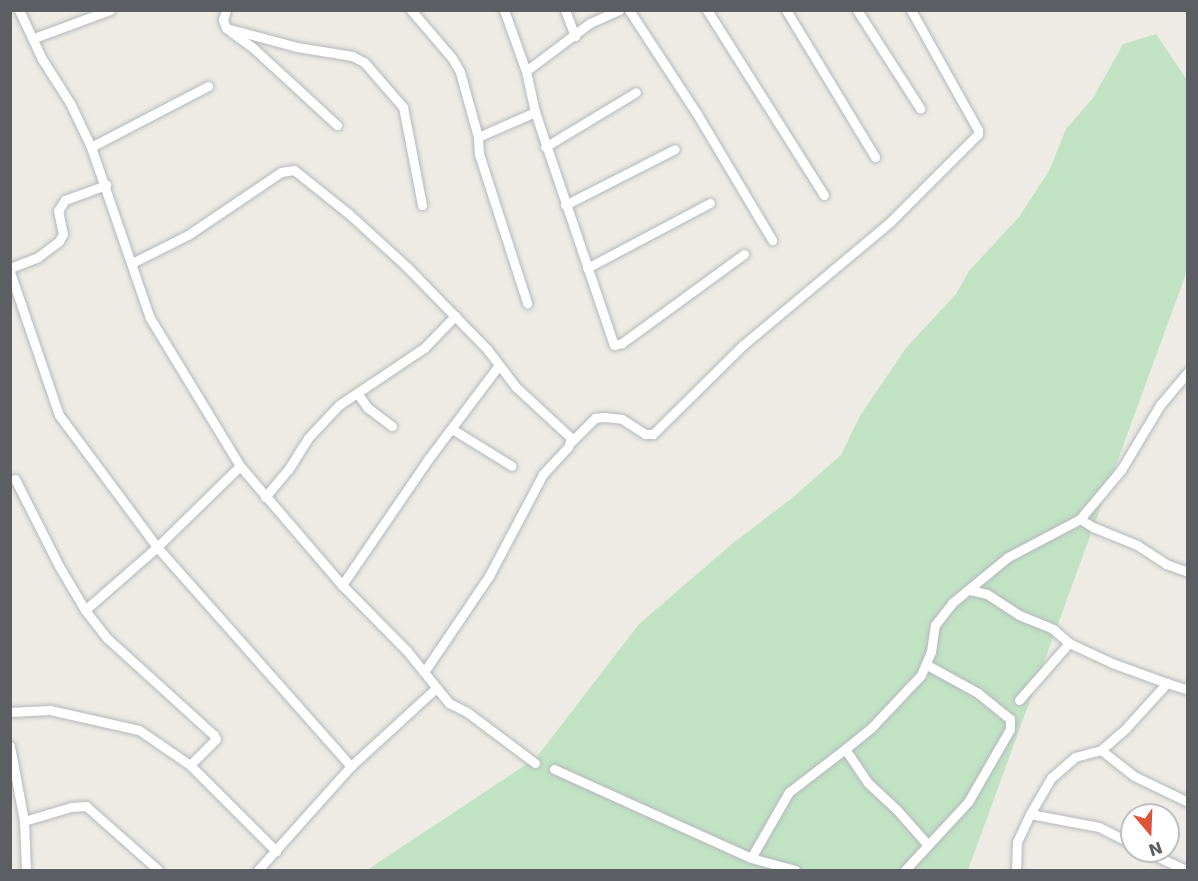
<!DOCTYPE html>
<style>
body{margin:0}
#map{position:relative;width:1198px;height:881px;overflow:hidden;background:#edebe3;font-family:"DejaVu Sans",sans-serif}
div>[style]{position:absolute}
.green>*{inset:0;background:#c1e3c4}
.roads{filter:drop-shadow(0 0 2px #b5b8bc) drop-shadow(0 0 2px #b5b8bc)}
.minor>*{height:9px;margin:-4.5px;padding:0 4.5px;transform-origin:4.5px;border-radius:4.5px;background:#fff}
span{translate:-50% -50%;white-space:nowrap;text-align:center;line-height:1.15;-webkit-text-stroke:5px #fff;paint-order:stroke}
.frame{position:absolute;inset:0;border:12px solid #5b5e62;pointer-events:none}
.north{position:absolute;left:1120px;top:803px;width:60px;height:60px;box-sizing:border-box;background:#fff;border:2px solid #bdbfc0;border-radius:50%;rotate:161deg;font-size:16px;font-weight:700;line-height:24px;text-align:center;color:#5b5e62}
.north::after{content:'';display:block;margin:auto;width:21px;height:27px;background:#dd5438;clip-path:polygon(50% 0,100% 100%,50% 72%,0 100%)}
</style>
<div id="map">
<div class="green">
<div style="clip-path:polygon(1156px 34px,1187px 80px,1187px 271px,968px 870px,367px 870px,536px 758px,639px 624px,733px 543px,791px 499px,841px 455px,860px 416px,906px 348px,956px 294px,969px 271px,1019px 217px,1049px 171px,1066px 129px,1093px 98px,1123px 44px)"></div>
</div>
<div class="roads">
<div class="minor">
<div style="left:19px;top:10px;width:54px;rotate:64.9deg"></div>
<div style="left:42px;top:59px;width:52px;rotate:57.5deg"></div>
<div style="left:70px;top:103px;width:49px;rotate:64.5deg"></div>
<div style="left:91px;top:147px;width:181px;rotate:71deg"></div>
<div style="left:150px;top:318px;width:173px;rotate:58.7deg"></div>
<div style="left:240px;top:466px;width:157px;rotate:49.4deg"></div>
<div style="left:342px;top:585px;width:93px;rotate:45.4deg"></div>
<div style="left:407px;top:651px;width:67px;rotate:51.1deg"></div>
<div style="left:449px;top:703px;width:20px;rotate:27deg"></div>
<div style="left:467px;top:712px;width:85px;rotate:36.9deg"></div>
<div style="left:226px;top:10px;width:10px;rotate:107deg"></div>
<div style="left:223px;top:20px;width:9px;rotate:69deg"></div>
<div style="left:226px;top:28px;width:73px;rotate:15deg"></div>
<div style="left:297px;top:47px;width:56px;rotate:9.3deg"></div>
<div style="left:352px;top:56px;width:13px;rotate:27deg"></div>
<div style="left:364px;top:62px;width:60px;rotate:49.1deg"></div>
<div style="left:403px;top:107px;width:100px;rotate:79deg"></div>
<div style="left:411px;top:10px;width:63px;rotate:49.5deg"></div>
<div style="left:452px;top:58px;width:16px;rotate:60deg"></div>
<div style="left:460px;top:72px;width:67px;rotate:74.5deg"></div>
<div style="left:478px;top:137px;width:17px;rotate:87deg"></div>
<div style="left:479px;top:154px;width:157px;rotate:72.1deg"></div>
<div style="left:504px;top:10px;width:65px;rotate:70.2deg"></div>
<div style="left:526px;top:71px;width:80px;rotate:-36.9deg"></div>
<div style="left:590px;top:23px;width:32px;rotate:-24deg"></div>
<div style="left:565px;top:10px;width:28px;rotate:69deg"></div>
<div style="left:629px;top:10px;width:124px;rotate:56.8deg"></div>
<div style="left:697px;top:114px;width:147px;rotate:59.2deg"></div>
<div style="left:707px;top:10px;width:219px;rotate:57.7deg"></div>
<div style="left:786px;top:10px;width:172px;rotate:58.8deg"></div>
<div style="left:857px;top:10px;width:117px;rotate:57.3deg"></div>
<div style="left:230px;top:31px;width:26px;rotate:36deg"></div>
<div style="left:251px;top:46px;width:117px;rotate:42.6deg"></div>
<div style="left:34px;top:38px;width:81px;rotate:-20.2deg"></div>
<div style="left:535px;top:112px;width:246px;rotate:71.3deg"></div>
<div style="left:614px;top:345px;width:8px;rotate:-14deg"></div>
<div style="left:622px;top:343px;width:151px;rotate:-36.1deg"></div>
<div style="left:478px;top:137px;width:62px;rotate:-23.7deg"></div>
<div style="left:535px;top:112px;width:42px;rotate:-102.4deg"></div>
<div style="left:91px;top:147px;width:132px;rotate:-27.5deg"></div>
<div style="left:545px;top:147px;width:106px;rotate:-31.1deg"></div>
<div style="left:565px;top:205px;width:123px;rotate:-27deg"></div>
<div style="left:132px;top:263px;width:63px;rotate:-26.6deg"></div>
<div style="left:188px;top:235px;width:112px;rotate:-34.1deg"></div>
<div style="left:281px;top:172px;width:13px;rotate:-9deg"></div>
<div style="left:294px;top:170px;width:70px;rotate:38.7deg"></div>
<div style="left:349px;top:214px;width:79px;rotate:42.4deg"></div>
<div style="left:407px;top:267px;width:115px;rotate:45.7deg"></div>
<div style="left:487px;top:349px;width:48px;rotate:52.7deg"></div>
<div style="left:516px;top:387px;width:75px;rotate:42.8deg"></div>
<div style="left:571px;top:438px;width:9px;rotate:108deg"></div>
<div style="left:568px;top:447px;width:37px;rotate:133deg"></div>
<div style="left:543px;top:474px;width:115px;rotate:117.9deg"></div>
<div style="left:489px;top:576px;width:116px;rotate:124.1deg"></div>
<div style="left:10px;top:268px;width:30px;rotate:-21deg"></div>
<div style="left:38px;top:257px;width:26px;rotate:-37deg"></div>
<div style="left:59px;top:241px;width:8px;rotate:-60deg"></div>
<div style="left:63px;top:234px;width:24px;rotate:-102deg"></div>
<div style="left:58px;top:211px;width:13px;rotate:-58deg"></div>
<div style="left:65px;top:200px;width:44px;rotate:-20.1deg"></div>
<div style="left:587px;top:268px;width:139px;rotate:-27.9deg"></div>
<div style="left:10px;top:272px;width:151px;rotate:71.1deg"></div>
<div style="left:59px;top:415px;width:164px;rotate:53.4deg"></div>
<div style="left:157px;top:547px;width:293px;rotate:48.5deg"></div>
<div style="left:351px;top:766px;width:140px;rotate:131.8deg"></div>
<div style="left:357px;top:393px;width:81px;rotate:-33.9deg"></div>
<div style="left:424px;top:348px;width:45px;rotate:-45.9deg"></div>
<div style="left:452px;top:429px;width:70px;rotate:31.7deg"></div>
<div style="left:572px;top:441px;width:33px;rotate:-45deg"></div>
<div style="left:595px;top:418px;width:9px;rotate:-6deg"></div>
<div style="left:604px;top:417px;width:18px;rotate:6deg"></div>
<div style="left:622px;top:419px;width:27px;rotate:33deg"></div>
<div style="left:645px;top:434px;width:8px"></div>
<div style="left:653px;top:434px;width:127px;rotate:-44.7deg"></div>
<div style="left:743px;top:345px;width:192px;rotate:-39.9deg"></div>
<div style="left:890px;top:222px;width:124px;rotate:-45deg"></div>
<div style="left:978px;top:134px;width:4px;rotate:-90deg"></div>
<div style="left:978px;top:130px;width:137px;rotate:-119.2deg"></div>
<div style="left:15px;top:479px;width:97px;rotate:63.2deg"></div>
<div style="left:59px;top:566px;width:51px;rotate:59.4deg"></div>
<div style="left:85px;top:610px;width:37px;rotate:52deg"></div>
<div style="left:108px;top:639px;width:143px;rotate:42.2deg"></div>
<div style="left:214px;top:735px;width:4px;rotate:63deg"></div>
<div style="left:216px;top:739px;width:37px;rotate:135deg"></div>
<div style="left:265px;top:497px;width:35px;rotate:-50deg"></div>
<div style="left:288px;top:470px;width:38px;rotate:-58deg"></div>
<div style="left:308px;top:438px;width:45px;rotate:-46.8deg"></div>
<div style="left:339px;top:405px;width:22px;rotate:-34deg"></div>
<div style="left:357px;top:393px;width:19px;rotate:54deg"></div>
<div style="left:368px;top:408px;width:30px;rotate:37deg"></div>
<div style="left:1080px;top:519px;width:64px;rotate:-50.1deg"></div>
<div style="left:1121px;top:470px;width:76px;rotate:-59deg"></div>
<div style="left:1160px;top:405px;width:43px;rotate:-49.7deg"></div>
<div style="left:342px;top:585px;width:154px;rotate:-55.6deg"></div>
<div style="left:429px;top:458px;width:116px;rotate:-53deg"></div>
<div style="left:970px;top:590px;width:17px;rotate:13deg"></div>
<div style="left:987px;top:594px;width:38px;rotate:33deg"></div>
<div style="left:1019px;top:615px;width:37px;rotate:22deg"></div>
<div style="left:1053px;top:629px;width:21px;rotate:41deg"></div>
<div style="left:1069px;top:643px;width:47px;rotate:24.9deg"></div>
<div style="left:1112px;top:663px;width:59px;rotate:20deg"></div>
<div style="left:85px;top:610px;width:96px;rotate:-41.2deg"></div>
<div style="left:157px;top:547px;width:116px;rotate:-44.3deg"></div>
<div style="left:1019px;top:700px;width:76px;rotate:-48.7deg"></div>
<div style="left:10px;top:712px;width:40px;rotate:-2.9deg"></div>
<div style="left:50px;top:710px;width:91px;rotate:12.7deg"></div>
<div style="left:139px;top:730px;width:62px;rotate:34.5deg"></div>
<div style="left:190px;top:765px;width:122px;rotate:45deg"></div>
<div style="left:10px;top:746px;width:76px;rotate:79.4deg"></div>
<div style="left:24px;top:821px;width:49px;rotate:87.7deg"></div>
<div style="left:1101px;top:750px;width:42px;rotate:38.2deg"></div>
<div style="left:1134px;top:776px;width:60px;rotate:25.7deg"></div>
<div style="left:351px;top:766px;width:115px;rotate:-42.5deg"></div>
<div style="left:554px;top:769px;width:216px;rotate:24.3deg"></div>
<div style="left:751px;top:858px;width:46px;rotate:15.3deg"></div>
<div style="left:1030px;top:814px;width:42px;rotate:-59.7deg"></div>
<div style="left:1051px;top:778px;width:32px;rotate:-41deg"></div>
<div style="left:1075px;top:757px;width:27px;rotate:-15deg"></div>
<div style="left:1101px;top:750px;width:33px;rotate:-41deg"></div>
<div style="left:1126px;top:728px;width:61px;rotate:-47.7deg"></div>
<div style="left:1167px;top:683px;width:22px;rotate:18deg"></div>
<div style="left:24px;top:821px;width:49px;rotate:-16.6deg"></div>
<div style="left:71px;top:807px;width:15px;rotate:-4deg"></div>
<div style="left:86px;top:806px;width:96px;rotate:41.6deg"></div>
<div style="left:928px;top:845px;width:48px;rotate:-131.6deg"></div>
<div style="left:896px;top:809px;width:38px;rotate:-137deg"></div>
<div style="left:868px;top:783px;width:41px;rotate:-124.1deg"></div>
<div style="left:845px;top:749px;width:35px;rotate:-39deg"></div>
<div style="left:872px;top:727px;width:71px;rotate:-46.7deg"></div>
<div style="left:921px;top:675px;width:25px;rotate:-67deg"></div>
<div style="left:931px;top:652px;width:27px;rotate:-82deg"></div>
<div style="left:935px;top:625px;width:28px;rotate:-52deg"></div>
<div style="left:952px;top:603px;width:72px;rotate:-39.4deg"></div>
<div style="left:1008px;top:557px;width:81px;rotate:-27.8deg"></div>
<div style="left:1080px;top:519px;width:15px;rotate:32deg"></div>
<div style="left:1093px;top:527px;width:48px;rotate:22.2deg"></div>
<div style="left:1137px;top:545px;width:35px;rotate:33deg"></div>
<div style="left:1166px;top:564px;width:23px;rotate:20deg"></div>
<div style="left:1145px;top:851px;width:45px;rotate:24.9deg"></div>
<div style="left:751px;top:858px;width:76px;rotate:-60.1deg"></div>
<div style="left:789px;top:792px;width:71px;rotate:-37.5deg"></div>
<div style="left:905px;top:870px;width:93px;rotate:-47.2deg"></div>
<div style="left:968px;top:802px;width:84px;rotate:-60.1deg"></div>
<div style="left:1010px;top:729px;width:10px;rotate:-90deg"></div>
<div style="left:1010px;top:719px;width:41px;rotate:-140.9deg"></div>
<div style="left:978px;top:693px;width:58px;rotate:-151.2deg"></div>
<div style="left:1016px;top:870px;width:28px;rotate:-88deg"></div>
<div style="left:1017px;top:842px;width:31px;rotate:-65deg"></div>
<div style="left:1030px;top:814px;width:70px;rotate:10.7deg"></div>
<div style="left:1099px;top:827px;width:37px;rotate:27deg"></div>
</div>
</div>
<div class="frame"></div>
<div class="north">N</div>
</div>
